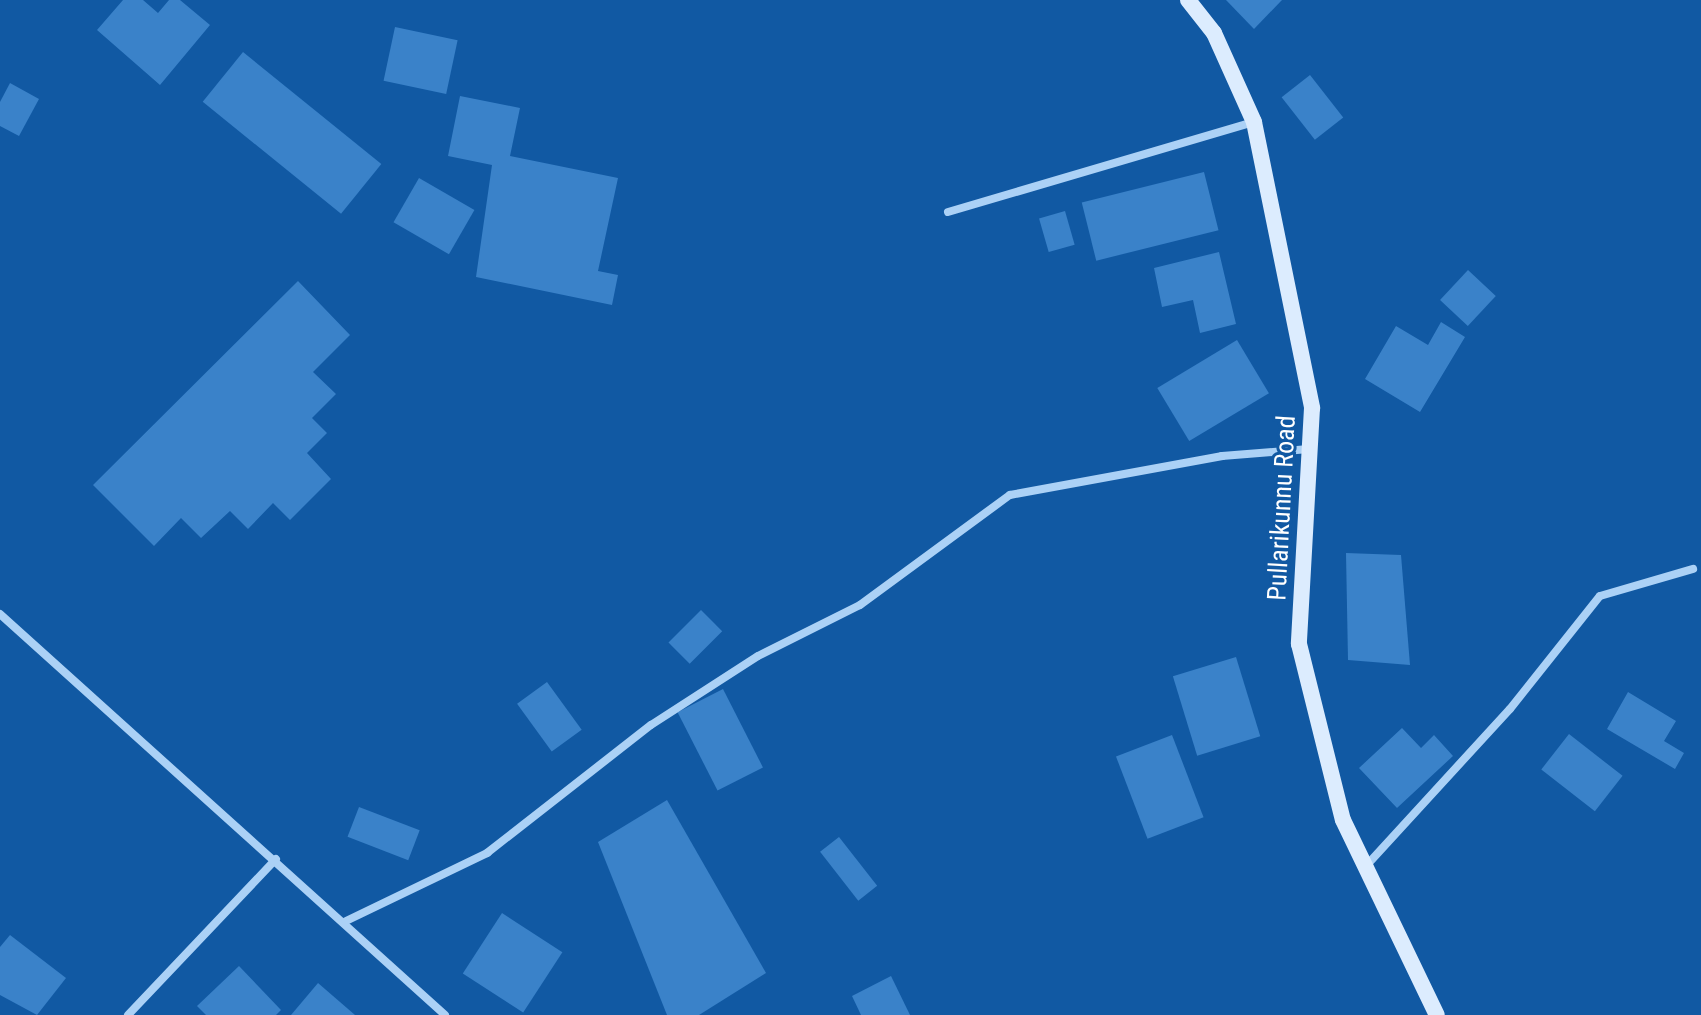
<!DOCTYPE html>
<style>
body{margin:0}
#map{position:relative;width:1701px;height:1015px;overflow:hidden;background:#1159a3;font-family:"Roboto Condensed",sans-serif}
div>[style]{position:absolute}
.building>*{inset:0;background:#3a82c9;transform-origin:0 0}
.minor>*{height:8px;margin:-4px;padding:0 4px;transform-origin:4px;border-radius:4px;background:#abd1f6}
.secondary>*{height:16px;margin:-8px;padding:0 8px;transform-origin:8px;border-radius:8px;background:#dcecfe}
span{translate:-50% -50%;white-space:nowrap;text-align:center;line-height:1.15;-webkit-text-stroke:6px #1159a3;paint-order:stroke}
.street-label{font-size:26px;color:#fff}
</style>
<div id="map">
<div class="building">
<div style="clip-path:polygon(123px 0,143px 0,158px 13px,169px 0,180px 0,210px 25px,160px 85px,97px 30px)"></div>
<div style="clip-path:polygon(1226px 0,1282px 0,1254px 29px)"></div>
<div style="left:395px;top:27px;width:64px;height:55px;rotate:12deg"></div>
<div style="left:243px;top:52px;width:178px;height:64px;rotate:39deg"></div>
<div style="left:1310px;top:75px;width:54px;height:36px;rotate:52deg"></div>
<div style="clip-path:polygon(10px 83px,39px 99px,19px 136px,0 126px,0 102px)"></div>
<div style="clip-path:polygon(460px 96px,520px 108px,510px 156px,618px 178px,598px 271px,618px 275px,612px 305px,476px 277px,492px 165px,448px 156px)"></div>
<div style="left:1204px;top:172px;width:60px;height:126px;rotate:76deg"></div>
<div style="left:419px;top:178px;width:64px;height:51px;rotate:30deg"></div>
<div style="left:1065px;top:211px;width:35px;height:27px;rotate:74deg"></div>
<div style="clip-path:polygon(1219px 252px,1236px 324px,1200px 333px,1193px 300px,1162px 307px,1154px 268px)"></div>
<div style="left:1468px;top:270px;width:38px;height:41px;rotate:43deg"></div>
<div style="clip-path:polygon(298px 281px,350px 335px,313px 372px,336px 394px,312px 418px,327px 433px,307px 453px,331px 479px,290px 520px,273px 503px,248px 529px,230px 511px,201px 538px,181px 518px,154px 546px,93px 485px)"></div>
<div style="clip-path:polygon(1441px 322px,1465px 337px,1420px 412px,1365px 379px,1396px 326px,1428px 345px)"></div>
<div style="left:1237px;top:340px;width:62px;height:93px;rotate:59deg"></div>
<div style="clip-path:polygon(1346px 553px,1401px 555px,1410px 665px,1348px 660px)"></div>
<div style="left:701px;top:610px;width:30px;height:46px;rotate:45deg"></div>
<div style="left:1236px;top:657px;width:83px;height:66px;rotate:73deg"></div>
<div style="left:547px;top:682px;width:59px;height:37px;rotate:54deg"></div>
<div style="left:723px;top:689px;width:88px;height:51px;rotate:63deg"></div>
<div style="clip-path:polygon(1628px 692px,1676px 721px,1664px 741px,1684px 753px,1675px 769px,1607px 729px)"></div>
<div style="clip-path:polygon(1402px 728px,1421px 748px,1434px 735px,1453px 756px,1397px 808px,1359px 768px)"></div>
<div style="left:1569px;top:734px;width:68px;height:45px;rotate:38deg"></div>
<div style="left:1172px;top:735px;width:88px;height:60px;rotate:69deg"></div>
<div style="clip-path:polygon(667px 800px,766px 973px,699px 1015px,667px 1015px,598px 842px)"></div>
<div style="left:359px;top:807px;width:65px;height:32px;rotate:21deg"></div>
<div style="left:839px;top:837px;width:62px;height:24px;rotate:52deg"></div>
<div style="left:502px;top:913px;width:72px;height:72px;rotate:33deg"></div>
<div style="clip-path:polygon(10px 935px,66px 978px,37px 1015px,0 995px,0 947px)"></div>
<div style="clip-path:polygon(239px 966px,281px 1010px,276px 1015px,206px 1015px,197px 1006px)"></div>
<div style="clip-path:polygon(891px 976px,910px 1015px,861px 1015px,852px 996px)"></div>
<div style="clip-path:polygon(318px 983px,355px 1015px,291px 1015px)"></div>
</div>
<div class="minor">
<div style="left:948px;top:212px;width:319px;rotate:-16.4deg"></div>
<div style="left:0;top:614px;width:599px;rotate:42.02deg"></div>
<div style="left:1366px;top:866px;width:213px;rotate:-47.5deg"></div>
<div style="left:1510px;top:709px;width:144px;rotate:-51.5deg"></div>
<div style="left:1600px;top:596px;width:97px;rotate:-16.2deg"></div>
<div style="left:346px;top:921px;width:157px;rotate:-25.7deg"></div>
<div style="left:487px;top:853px;width:208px;rotate:-38deg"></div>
<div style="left:651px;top:725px;width:127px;rotate:-32.8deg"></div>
<div style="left:758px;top:656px;width:114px;rotate:-26.6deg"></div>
<div style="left:860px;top:605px;width:186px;rotate:-36.3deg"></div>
<div style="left:1010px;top:495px;width:216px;rotate:-10.4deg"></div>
<div style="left:1222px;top:456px;width:87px;rotate:-4.6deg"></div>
<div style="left:128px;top:1015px;width:215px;rotate:-46.5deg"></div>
</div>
<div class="secondary">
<div style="left:1188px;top:0;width:42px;rotate:51.8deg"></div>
<div style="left:1214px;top:33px;width:98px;rotate:65.8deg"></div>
<div style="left:1254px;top:122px;width:292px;rotate:78.5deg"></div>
<div style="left:1312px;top:408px;width:236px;rotate:93.2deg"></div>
<div style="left:1299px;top:644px;width:181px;rotate:76deg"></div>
<div style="left:1343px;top:820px;width:216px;rotate:64.3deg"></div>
</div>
<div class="street-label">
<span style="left:1282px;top:508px;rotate:-87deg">Pullarikunnu Road</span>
</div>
</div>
